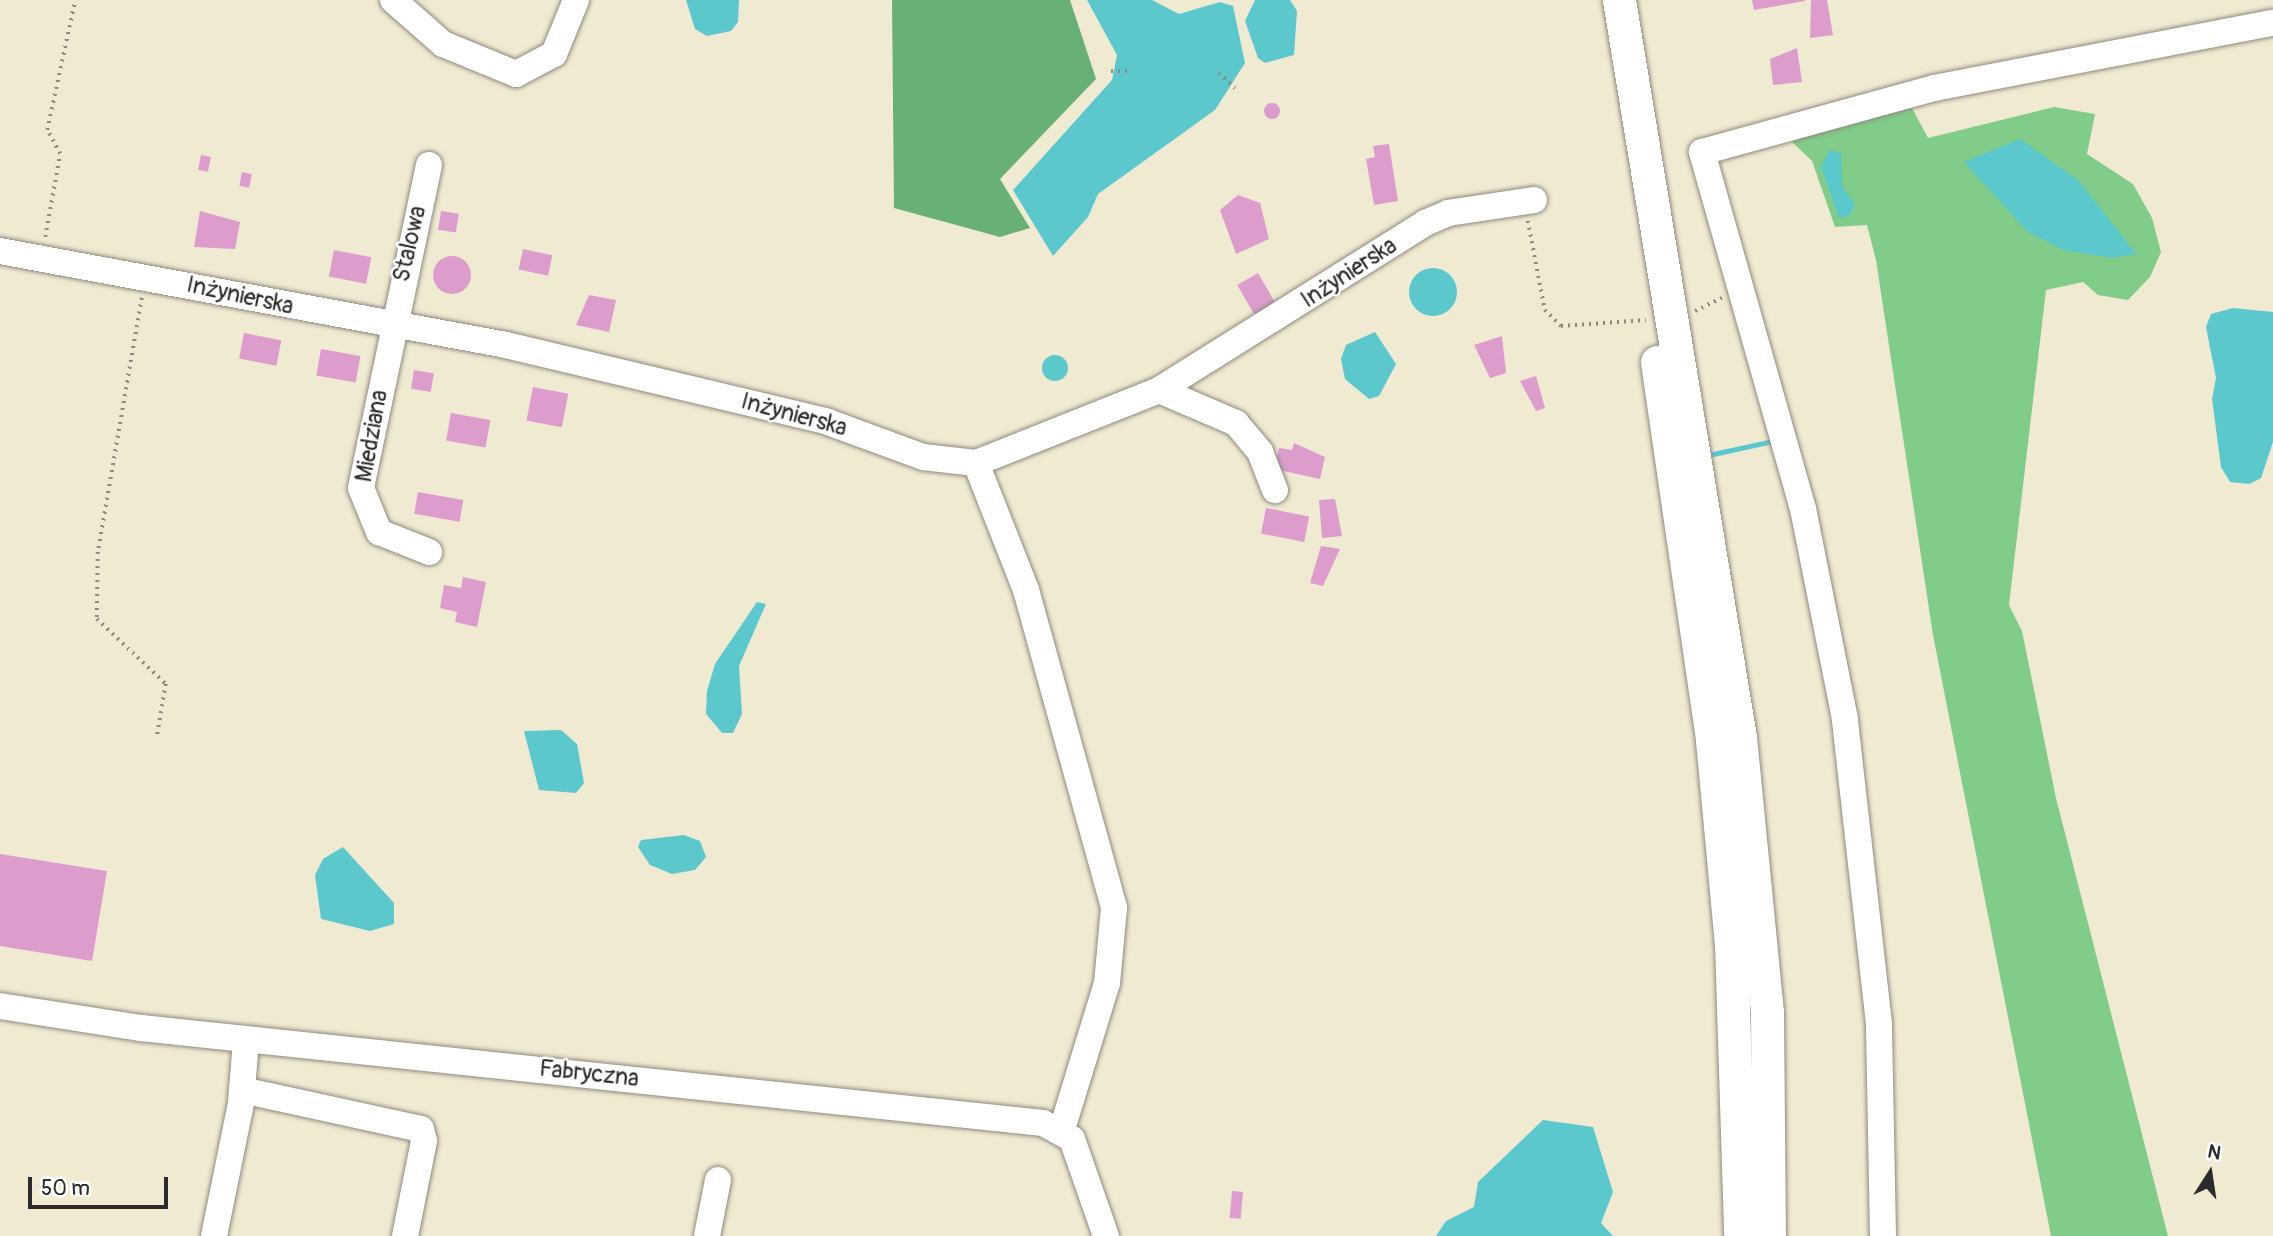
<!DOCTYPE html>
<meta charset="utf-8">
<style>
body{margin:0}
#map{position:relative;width:2273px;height:1236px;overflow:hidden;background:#f1ead3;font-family:Pangolin,sans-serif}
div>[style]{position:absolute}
.green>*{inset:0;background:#81cc89}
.forest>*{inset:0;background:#68b075}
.water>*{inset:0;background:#5bc8ce}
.round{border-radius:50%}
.stream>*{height:5px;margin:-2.5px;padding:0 2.5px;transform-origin:2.5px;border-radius:2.5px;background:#5bc8ce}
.building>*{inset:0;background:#dc9dcd;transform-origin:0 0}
.path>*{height:3.5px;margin-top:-1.75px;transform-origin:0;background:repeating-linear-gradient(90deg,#8e8a7f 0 2px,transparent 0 7px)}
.roads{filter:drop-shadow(0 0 2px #8e8a7f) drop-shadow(0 0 2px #8e8a7f)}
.minor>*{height:26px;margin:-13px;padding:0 13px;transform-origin:13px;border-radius:13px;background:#fff}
.major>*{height:33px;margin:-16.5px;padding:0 16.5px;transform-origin:16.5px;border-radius:16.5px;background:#fff}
span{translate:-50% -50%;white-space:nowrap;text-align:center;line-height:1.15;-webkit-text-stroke:5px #fff;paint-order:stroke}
.street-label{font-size:23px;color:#2b2b2b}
.north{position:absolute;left:2175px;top:1138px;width:70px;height:70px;-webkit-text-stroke:5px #fff;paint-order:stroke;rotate:12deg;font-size:19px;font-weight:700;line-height:28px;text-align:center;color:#2b2b2b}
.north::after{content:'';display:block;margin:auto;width:24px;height:32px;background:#2b2b2b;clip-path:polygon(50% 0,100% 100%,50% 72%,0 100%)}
.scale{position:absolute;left:28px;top:1177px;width:140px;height:32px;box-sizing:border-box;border:4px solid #2b2b2b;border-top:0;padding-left:9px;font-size:21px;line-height:24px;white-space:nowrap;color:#2b2b2b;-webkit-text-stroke:5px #fff;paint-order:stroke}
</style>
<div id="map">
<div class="green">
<div style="clip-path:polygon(1910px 104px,1928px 138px,2054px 107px,2095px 114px,2087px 154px,2133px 184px,2152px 218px,2161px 252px,2150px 277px,2128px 300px,2098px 295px,2083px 282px,2046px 290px,2009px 605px,2022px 631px,2056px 798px,2168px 1236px,2051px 1236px,1933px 635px,1876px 260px,1867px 225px,1835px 227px,1812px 161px,1792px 142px,1807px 130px)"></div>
</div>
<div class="forest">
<div style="clip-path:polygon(892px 0,1070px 0,1096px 79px,1000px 179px,1030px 228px,1000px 237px,894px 208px)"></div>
</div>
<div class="water">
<div style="clip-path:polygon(686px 0,739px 0,738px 22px,731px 31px,707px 36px,695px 29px)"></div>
<div style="clip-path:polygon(1087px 0,1152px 0,1179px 14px,1220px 2px,1233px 6px,1245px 63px,1215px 110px,1098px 194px,1088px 217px,1053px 256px,1013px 190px,1112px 80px,1117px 55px)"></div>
<div style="clip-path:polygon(1255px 0,1290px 0,1297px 11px,1294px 55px,1265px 63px,1258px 58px,1245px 21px)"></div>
<div style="clip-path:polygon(2020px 139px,2078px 180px,2136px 254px,2112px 258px,2063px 250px,2028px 232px,1964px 162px)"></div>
<div style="clip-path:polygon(1830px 150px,1841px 153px,1842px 186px,1855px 204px,1849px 216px,1839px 218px,1821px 167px)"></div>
<div class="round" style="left:1409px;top:268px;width:48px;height:48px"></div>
<div style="clip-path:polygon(2233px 308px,2273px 312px,2273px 442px,2261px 478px,2249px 484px,2230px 482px,2221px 467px,2212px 399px,2216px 378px,2206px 327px,2211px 314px)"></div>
<div style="clip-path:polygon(1375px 332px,1396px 364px,1379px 396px,1369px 399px,1345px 379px,1341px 359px,1346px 345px)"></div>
<div class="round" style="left:1042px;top:355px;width:26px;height:26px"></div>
<div style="clip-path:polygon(757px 602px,766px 604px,739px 666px,742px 714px,733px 733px,722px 733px,706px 714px,707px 691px,715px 664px)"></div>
<div style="clip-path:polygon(561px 730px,577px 744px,584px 783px,576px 793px,539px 790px,524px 731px)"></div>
<div style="clip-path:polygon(684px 835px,700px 841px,706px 857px,695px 870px,672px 874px,650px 865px,638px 847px,641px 840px)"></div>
<div style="clip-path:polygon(343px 847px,394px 903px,394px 924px,370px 931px,321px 919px,315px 875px,323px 859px)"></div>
<div style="clip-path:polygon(1543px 1120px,1593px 1127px,1613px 1192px,1601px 1223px,1613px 1236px,1436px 1236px,1446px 1221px,1474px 1207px,1478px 1182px)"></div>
</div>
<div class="stream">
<div style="left:1713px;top:454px;width:56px;rotate:-12.3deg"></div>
</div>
<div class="building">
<div style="clip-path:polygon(1752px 0,1805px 0,1805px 1px,1754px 10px)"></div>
<div style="clip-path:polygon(1811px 0,1827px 0,1833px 35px,1810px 38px)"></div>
<div style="clip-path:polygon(1797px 48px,1802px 82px,1773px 85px,1770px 59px)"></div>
<div class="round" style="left:1264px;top:103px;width:16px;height:16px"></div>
<div style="clip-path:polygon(1389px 144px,1398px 201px,1374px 205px,1366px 159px,1375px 157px,1373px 146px)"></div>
<div style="left:201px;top:155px;width:10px;height:15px;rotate:11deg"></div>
<div style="left:242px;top:172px;width:10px;height:14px;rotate:11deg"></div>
<div style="clip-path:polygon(1238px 195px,1260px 203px,1269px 239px,1236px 254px,1220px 210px)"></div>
<div style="clip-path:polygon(200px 211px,240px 222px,235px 249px,194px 247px)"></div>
<div style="left:441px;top:211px;width:18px;height:19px;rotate:9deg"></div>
<div style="left:523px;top:249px;width:30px;height:21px;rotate:12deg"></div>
<div style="left:334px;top:250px;width:38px;height:27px;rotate:11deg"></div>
<div class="round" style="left:433px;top:256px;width:38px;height:38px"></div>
<div style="left:1258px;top:273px;width:34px;height:24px;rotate:60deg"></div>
<div style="clip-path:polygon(589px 295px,616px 300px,609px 332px,576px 325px)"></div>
<div style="left:244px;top:333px;width:38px;height:26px;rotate:11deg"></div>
<div style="clip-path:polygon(1502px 336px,1506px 373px,1490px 378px,1474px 345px)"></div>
<div style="left:321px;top:349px;width:40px;height:27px;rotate:10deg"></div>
<div style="left:414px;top:370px;width:20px;height:19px;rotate:9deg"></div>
<div style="clip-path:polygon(1536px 376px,1545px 408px,1536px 411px,1520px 381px)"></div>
<div style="left:533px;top:387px;width:36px;height:34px;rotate:11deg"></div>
<div style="left:451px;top:413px;width:40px;height:28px;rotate:10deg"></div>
<div style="clip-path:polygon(1294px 443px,1325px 457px,1320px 479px,1274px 469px,1279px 448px,1292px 450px)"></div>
<div style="left:418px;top:492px;width:46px;height:22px;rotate:10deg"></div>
<div style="clip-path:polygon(1335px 499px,1342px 536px,1322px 538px,1319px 500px)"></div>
<div style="left:1266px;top:508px;width:44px;height:26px;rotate:11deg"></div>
<div style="clip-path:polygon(1321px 546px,1340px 549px,1323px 586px,1310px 583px)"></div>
<div style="clip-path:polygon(463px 577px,486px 582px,477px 627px,455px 622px,457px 612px,440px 608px,444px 585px,461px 588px)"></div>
<div style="clip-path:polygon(0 854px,107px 871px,92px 961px,0 946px)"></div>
<div style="left:1232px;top:1191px;width:11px;height:27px;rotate:5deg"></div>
</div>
<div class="path">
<div style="left:1111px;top:71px;width:21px"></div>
<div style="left:1219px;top:73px;width:22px;rotate:43deg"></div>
<div style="left:1528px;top:221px;width:91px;rotate:79.2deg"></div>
<div style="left:1545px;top:310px;width:23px;rotate:45deg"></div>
<div style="left:1561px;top:326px;width:85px;rotate:-4deg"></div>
<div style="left:45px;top:237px;width:84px;rotate:-79.8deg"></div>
<div style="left:60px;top:154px;width:27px;rotate:-118deg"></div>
<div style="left:47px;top:130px;width:133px;rotate:-77.8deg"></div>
<div style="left:142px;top:298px;width:258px;rotate:99.8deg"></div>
<div style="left:98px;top:552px;width:67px;rotate:90.9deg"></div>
<div style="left:97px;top:619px;width:95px;rotate:43.3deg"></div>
<div style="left:166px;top:684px;width:54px;rotate:99.6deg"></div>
<div style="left:1695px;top:311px;width:30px;rotate:-26deg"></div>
</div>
<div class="roads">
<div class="minor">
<div style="left:393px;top:0;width:67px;rotate:41.3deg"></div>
<div style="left:443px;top:44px;width:79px;rotate:22.3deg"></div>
<div style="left:516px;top:74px;width:43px;rotate:-27.8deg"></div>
<div style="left:554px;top:54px;width:58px;rotate:-67.8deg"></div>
<div style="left:429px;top:165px;width:330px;rotate:101.9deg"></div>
<div style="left:361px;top:488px;width:48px;rotate:67.8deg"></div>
<div style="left:379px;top:532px;width:54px;rotate:21.8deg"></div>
<div style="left:0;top:251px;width:515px;rotate:10.52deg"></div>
<div style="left:506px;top:345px;width:331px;rotate:13.4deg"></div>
<div style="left:828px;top:422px;width:101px;rotate:20.2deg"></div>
<div style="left:923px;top:457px;width:53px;rotate:6.5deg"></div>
<div style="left:976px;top:463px;width:197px;rotate:-21.7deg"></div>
<div style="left:1159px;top:390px;width:314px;rotate:-32.1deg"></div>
<div style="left:1425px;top:223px;width:25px;rotate:-23deg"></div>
<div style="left:1448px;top:213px;width:87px;rotate:-8.6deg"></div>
<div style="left:1159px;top:390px;width:84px;rotate:23.2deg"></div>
<div style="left:1236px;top:423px;width:38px;rotate:50deg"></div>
<div style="left:1260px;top:452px;width:41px;rotate:68.5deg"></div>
<div style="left:976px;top:463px;width:136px;rotate:68.5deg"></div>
<div style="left:1026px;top:590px;width:330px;rotate:74.5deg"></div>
<div style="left:1114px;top:908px;width:75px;rotate:95.3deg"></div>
<div style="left:1107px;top:983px;width:153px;rotate:107.1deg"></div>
<div style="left:0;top:1006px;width:143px;rotate:8.9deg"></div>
<div style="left:141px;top:1028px;width:907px;rotate:6.01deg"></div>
<div style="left:1043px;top:1123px;width:33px;rotate:29deg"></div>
<div style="left:1072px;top:1139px;width:103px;rotate:70.7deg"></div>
<div style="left:242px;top:1090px;width:183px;rotate:12.3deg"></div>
<div style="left:421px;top:1129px;width:12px;rotate:76deg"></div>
<div style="left:424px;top:1141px;width:97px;rotate:101.3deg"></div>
<div style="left:214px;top:1236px;width:136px;rotate:-78.5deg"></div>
<div style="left:241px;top:1103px;width:64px;rotate:-85.5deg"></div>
<div style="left:707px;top:1236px;width:57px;rotate:-78.9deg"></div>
<div style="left:1883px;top:1236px;width:212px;rotate:-91.1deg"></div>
<div style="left:1879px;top:1024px;width:307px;rotate:-96.4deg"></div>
<div style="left:1845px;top:719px;width:214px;rotate:-101.3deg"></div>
<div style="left:1803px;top:509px;width:371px;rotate:-105.8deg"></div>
<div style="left:1702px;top:152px;width:241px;rotate:-15.4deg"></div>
<div style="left:1934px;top:88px;width:345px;rotate:-10.9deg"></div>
</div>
<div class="major">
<div style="left:1619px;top:0;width:747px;rotate:80.68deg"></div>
<div style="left:1740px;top:737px;width:276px;rotate:84.4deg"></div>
<div style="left:1767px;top:1012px;width:224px;rotate:89.5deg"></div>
<div style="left:1657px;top:362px;width:382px;rotate:81.7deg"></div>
<div style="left:1712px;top:740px;width:204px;rotate:84.7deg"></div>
<div style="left:1731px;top:943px;width:293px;rotate:88.2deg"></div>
</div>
</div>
<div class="street-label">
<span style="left:410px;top:244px;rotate:-77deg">Stalowa</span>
<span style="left:1349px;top:273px;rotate:-33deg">Inżynierska</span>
<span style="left:240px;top:296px;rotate:12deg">Inżynierska</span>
<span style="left:794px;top:415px;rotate:15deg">Inżynierska</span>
<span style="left:372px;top:436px;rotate:-80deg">Miedziana</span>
<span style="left:589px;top:1074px;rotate:6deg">Fabryczna</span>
</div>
<div class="north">N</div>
<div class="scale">50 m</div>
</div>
